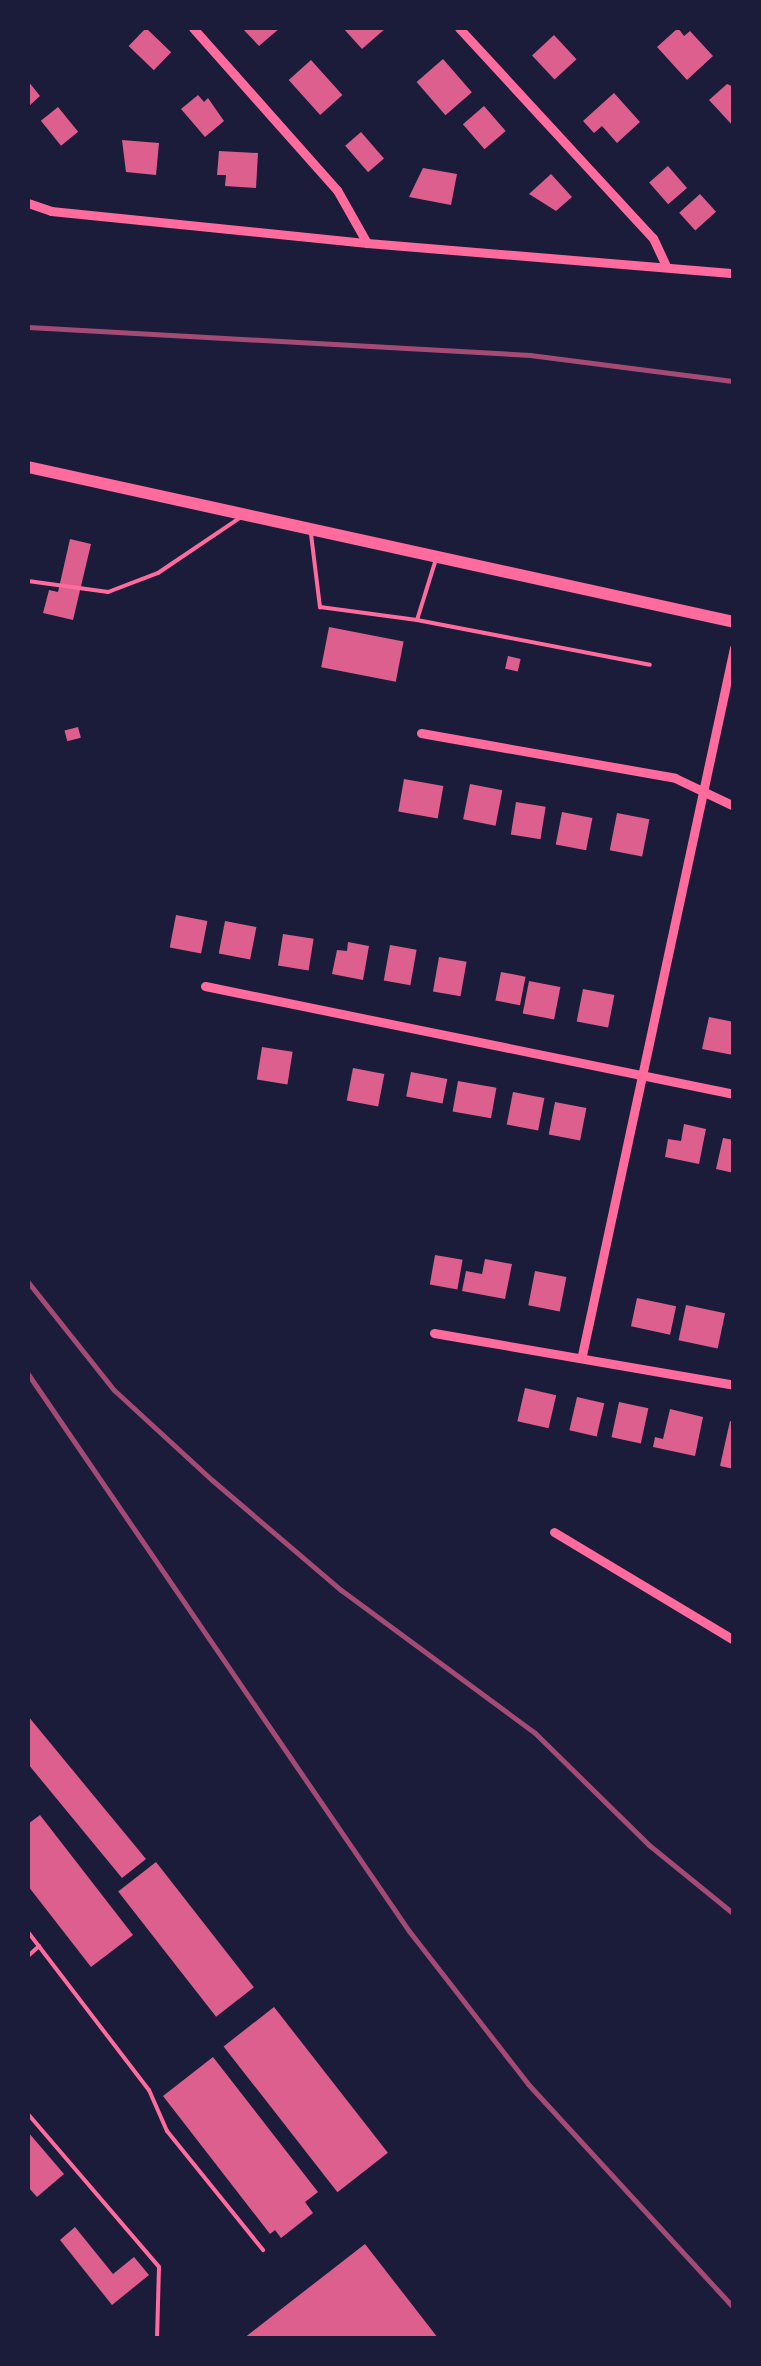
<!DOCTYPE html>
<style>
body{margin:0}
#map{position:relative;width:761px;height:2366px;overflow:hidden;background:#1b1b3a;font-family:Overpass,sans-serif}
div>[style]{position:absolute}
.building>*{inset:0;background:#dd5f8e;transform-origin:0 0}
.service>*{height:4px;margin:-2px;padding:0 2px;transform-origin:2px;border-radius:2px;background:#ff6b9d}
.minor>*{height:9px;margin:-4.5px;padding:0 4.5px;transform-origin:4.5px;border-radius:4.5px;background:#ff6b9d}
.secondary>*{height:12px;margin:-6px;padding:0 6px;transform-origin:6px;border-radius:6px;background:#ff6b9d}
.rail>*{height:5px;margin:-2.5px;padding:0 2.5px;transform-origin:2.5px;border-radius:2.5px;background:#a44b75}
span{translate:-50% -50%;white-space:nowrap;text-align:center;line-height:1.15;-webkit-text-stroke:10px #1b1b3a;paint-order:stroke}
.frame{position:absolute;inset:0;border:30px solid #1b1b3a;pointer-events:none}
</style>
<div id="map">
<div class="building">
<div style="left:146px;top:28px;width:35px;height:25px;rotate:44deg"></div>
<div style="clip-path:polygon(242px 28px,280px 28px,259px 46px)"></div>
<div style="clip-path:polygon(343px 28px,386px 28px,362px 49px)"></div>
<div style="clip-path:polygon(678px 28px,684px 36px,690px 31px,713px 56px,687px 80px,657px 47px)"></div>
<div style="left:554px;top:35px;width:33px;height:30px;rotate:47deg"></div>
<div style="left:443px;top:59px;width:44px;height:35px;rotate:49deg"></div>
<div style="left:311px;top:60px;width:47px;height:30px;rotate:48deg"></div>
<div style="clip-path:polygon(28px 81px,40px 96px,28px 107px)"></div>
<div style="clip-path:polygon(727px 84px,734px 87px,734px 127px,709px 100px)"></div>
<div style="clip-path:polygon(614px 93px,640px 122px,617px 143px,602px 126px,594px 133px,583px 121px)"></div>
<div style="clip-path:polygon(198px 95px,204px 102px,208px 98px,224px 121px,205px 137px,181px 109px)"></div>
<div style="left:484px;top:106px;width:33px;height:28px;rotate:49deg"></div>
<div style="left:58px;top:107px;width:32px;height:22px;rotate:51deg"></div>
<div style="left:361px;top:132px;width:35px;height:21px;rotate:49deg"></div>
<div style="clip-path:polygon(122px 140px,159px 143px,156px 175px,126px 172px)"></div>
<div style="clip-path:polygon(219px 151px,258px 153px,256px 188px,225px 186px,226px 175px,217px 175px)"></div>
<div style="left:668px;top:166px;width:29px;height:25px;rotate:49deg"></div>
<div style="clip-path:polygon(423px 168px,457px 174px,451px 205px,409px 197px)"></div>
<div style="clip-path:polygon(551px 174px,572px 197px,556px 211px,529px 194px)"></div>
<div style="left:700px;top:194px;width:24px;height:28px;rotate:48deg"></div>
<div style="clip-path:polygon(70px 539px,91px 544px,73px 620px,43px 613px,49px 590px,58px 592px)"></div>
<div style="left:329px;top:627px;width:76px;height:41px;rotate:11deg"></div>
<div style="left:508px;top:656px;width:13px;height:13px;rotate:13deg"></div>
<div style="left:78px;top:727px;width:11px;height:14px;rotate:75deg"></div>
<div style="left:404px;top:779px;width:40px;height:33px;rotate:10deg"></div>
<div style="left:470px;top:784px;width:33px;height:36px;rotate:11deg"></div>
<div style="left:516px;top:802px;width:30px;height:33px;rotate:9deg"></div>
<div style="left:562px;top:812px;width:31px;height:33px;rotate:11deg"></div>
<div style="left:617px;top:813px;width:33px;height:38px;rotate:11deg"></div>
<div style="left:176px;top:915px;width:32px;height:33px;rotate:11deg"></div>
<div style="left:225px;top:921px;width:32px;height:33px;rotate:11deg"></div>
<div style="left:283px;top:934px;width:31px;height:32px;rotate:9deg"></div>
<div style="clip-path:polygon(348px 942px,369px 946px,363px 980px,332px 974px,337px 950px,347px 951px)"></div>
<div style="left:390px;top:945px;width:27px;height:36px;rotate:10deg"></div>
<div style="left:439px;top:957px;width:28px;height:35px;rotate:10deg"></div>
<div style="left:501px;top:972px;width:25px;height:29px;rotate:11deg"></div>
<div style="left:529px;top:981px;width:32px;height:33px;rotate:11deg"></div>
<div style="left:583px;top:989px;width:32px;height:33px;rotate:11deg"></div>
<div style="clip-path:polygon(709px 1017px,734px 1022px,733px 1055px,702px 1049px)"></div>
<div style="left:262px;top:1047px;width:31px;height:33px;rotate:9deg"></div>
<div style="left:353px;top:1068px;width:32px;height:33px;rotate:11deg"></div>
<div style="left:411px;top:1072px;width:37px;height:25px;rotate:11deg"></div>
<div style="left:458px;top:1081px;width:39px;height:31px;rotate:10deg"></div>
<div style="left:513px;top:1092px;width:32px;height:33px;rotate:11deg"></div>
<div style="left:555px;top:1102px;width:32px;height:33px;rotate:11deg"></div>
<div style="clip-path:polygon(684px 1124px,706px 1129px,699px 1164px,665px 1157px,668px 1139px,681px 1141px)"></div>
<div style="clip-path:polygon(723px 1138px,734px 1140px,734px 1173px,716px 1169px)"></div>
<div style="left:435px;top:1255px;width:28px;height:30px;rotate:10deg"></div>
<div style="clip-path:polygon(485px 1259px,512px 1264px,505px 1299px,462px 1291px,466px 1271px,482px 1274px)"></div>
<div style="left:535px;top:1271px;width:32px;height:35px;rotate:11deg"></div>
<div style="left:637px;top:1298px;width:40px;height:29px;rotate:12deg"></div>
<div style="left:686px;top:1305px;width:40px;height:36px;rotate:12deg"></div>
<div style="left:525px;top:1388px;width:32px;height:34px;rotate:13deg"></div>
<div style="left:577px;top:1397px;width:28px;height:34px;rotate:13deg"></div>
<div style="left:619px;top:1402px;width:30px;height:36px;rotate:12deg"></div>
<div style="clip-path:polygon(670px 1409px,703px 1417px,695px 1456px,653px 1447px,655px 1437px,663px 1439px)"></div>
<div style="clip-path:polygon(730px 1421px,734px 1422px,734px 1469px,720px 1466px)"></div>
<div style="clip-path:polygon(28px 1716px,146px 1859px,122px 1878px,28px 1764px)"></div>
<div style="clip-path:polygon(40px 1815px,133px 1935px,91px 1967px,28px 1886px,28px 1824px)"></div>
<div style="left:156px;top:1862px;width:159px;height:48px;rotate:52deg"></div>
<div style="left:274px;top:2007px;width:185px;height:64px;rotate:52deg"></div>
<div style="clip-path:polygon(213px 2057px,318px 2192px,305px 2202px,313px 2213px,281px 2238px,275px 2230px,270px 2234px,163px 2096px)"></div>
<div style="clip-path:polygon(28px 2132px,64px 2174px,37px 2197px,28px 2187px)"></div>
<div style="clip-path:polygon(75px 2227px,113px 2274px,134px 2257px,149px 2275px,112px 2305px,60px 2240px)"></div>
<div style="clip-path:polygon(365px 2244px,438px 2338px,244px 2338px)"></div>
</div>
<div class="service">
<div style="left:311px;top:534px;width:74px;rotate:83deg"></div>
<div style="left:320px;top:607px;width:98px;rotate:7.6deg"></div>
<div style="left:417px;top:620px;width:64px;rotate:-72.7deg"></div>
<div style="left:28px;top:581px;width:81px;rotate:7.8deg"></div>
<div style="left:108px;top:592px;width:53px;rotate:-20.8deg"></div>
<div style="left:158px;top:573px;width:100px;rotate:-34deg"></div>
<div style="left:417px;top:620px;width:237px;rotate:10.9deg"></div>
<div style="left:28px;top:1932px;width:199px;rotate:52.6deg"></div>
<div style="left:149px;top:2090px;width:45px;rotate:66.3deg"></div>
<div style="left:167px;top:2131px;width:153px;rotate:51.1deg"></div>
<div style="left:28px;top:1956px;width:15px;rotate:-42deg"></div>
<div style="left:28px;top:2114px;width:201px;rotate:49.4deg"></div>
<div style="left:159px;top:2267px;width:71px;rotate:91.6deg"></div>
</div>
<div class="minor">
<div style="left:193px;top:28px;width:217px;rotate:48.4deg"></div>
<div style="left:337px;top:190px;width:61px;rotate:60.5deg"></div>
<div style="left:459px;top:28px;width:286px;rotate:47.3deg"></div>
<div style="left:653px;top:238px;width:29px;rotate:65deg"></div>
<div style="left:28px;top:203px;width:24px;rotate:19deg"></div>
<div style="left:51px;top:211px;width:318px;rotate:5.8deg"></div>
<div style="left:367px;top:243px;width:368px;rotate:4.7deg"></div>
<div style="left:421px;top:733px;width:258px;rotate:10deg"></div>
<div style="left:675px;top:778px;width:65px;rotate:25.4deg"></div>
<div style="left:205px;top:986px;width:540px;rotate:11.54deg"></div>
<div style="left:434px;top:1333px;width:304px;rotate:9.8deg"></div>
<div style="left:582px;top:1355px;width:723px;rotate:-77.87deg"></div>
<div style="left:554px;top:1532px;width:210px;rotate:31deg"></div>
</div>
<div class="secondary">
<div style="left:28px;top:467px;width:723px;rotate:12.38deg"></div>
</div>
<div class="rail">
<div style="left:28px;top:327px;width:503px;rotate:3.19deg"></div>
<div style="left:530px;top:355px;width:206px;rotate:7.3deg"></div>
<div style="left:28px;top:1282px;width:138px;rotate:51.5deg"></div>
<div style="left:114px;top:1390px;width:133px;rotate:42.6deg"></div>
<div style="left:212px;top:1480px;width:170px;rotate:40.5deg"></div>
<div style="left:341px;top:1590px;width:241px;rotate:36.4deg"></div>
<div style="left:535px;top:1733px;width:160px;rotate:44.5deg"></div>
<div style="left:649px;top:1845px;width:109px;rotate:39.1deg"></div>
<div style="left:28px;top:1374px;width:675px;rotate:55.63deg"></div>
<div style="left:409px;top:1931px;width:194px;rotate:52.1deg"></div>
<div style="left:528px;top:2084px;width:304px;rotate:47.4deg"></div>
</div>
<div class="frame"></div>
</div>
